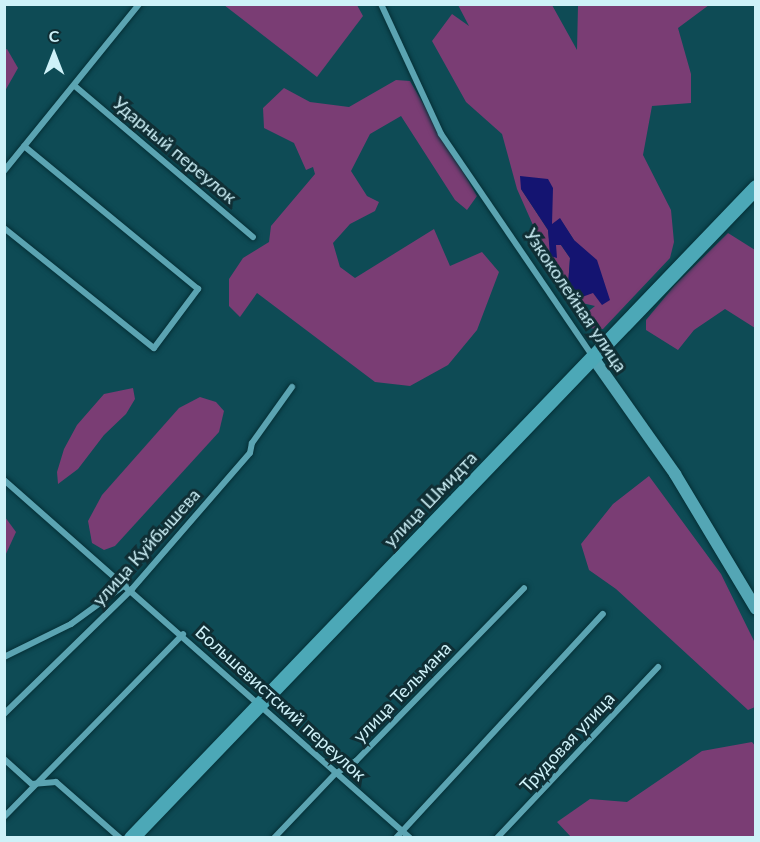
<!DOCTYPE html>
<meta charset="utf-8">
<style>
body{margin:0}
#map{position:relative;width:760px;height:842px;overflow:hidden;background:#0e4b55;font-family:Lato,sans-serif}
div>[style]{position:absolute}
.green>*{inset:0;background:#7a3d74}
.water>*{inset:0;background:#141471}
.roads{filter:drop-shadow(0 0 2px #052f36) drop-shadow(0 0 2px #052f36)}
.street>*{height:6px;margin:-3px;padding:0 3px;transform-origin:3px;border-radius:3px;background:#5ba4b2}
.secondary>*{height:12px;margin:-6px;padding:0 6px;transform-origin:6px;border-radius:6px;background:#54a6b5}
.primary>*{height:15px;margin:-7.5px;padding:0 7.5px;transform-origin:7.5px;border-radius:7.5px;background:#4ca8b7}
span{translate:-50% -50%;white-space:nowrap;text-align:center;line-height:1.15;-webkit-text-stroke:6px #0f2e34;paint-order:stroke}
.street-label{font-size:18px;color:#cef1f8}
.frame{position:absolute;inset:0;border:6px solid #cef1f8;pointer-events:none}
.north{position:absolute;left:24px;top:24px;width:60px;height:60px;-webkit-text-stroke:4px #0f2e34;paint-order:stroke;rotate:0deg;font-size:16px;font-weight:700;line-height:24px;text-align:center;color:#cef1f8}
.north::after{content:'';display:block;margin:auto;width:21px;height:27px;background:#cef1f8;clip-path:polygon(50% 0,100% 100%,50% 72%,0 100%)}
</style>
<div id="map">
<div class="green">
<div style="clip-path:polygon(224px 5px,357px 5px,363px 16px,317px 77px)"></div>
<div style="clip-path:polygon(evenodd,458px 5px,552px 5px,577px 50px,578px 5px,709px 5px,678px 28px,691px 74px,691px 103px,652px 106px,643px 155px,671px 210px,674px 242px,670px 258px,603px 329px,587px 328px,585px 314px,595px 306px,582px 303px,566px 290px,556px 264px,548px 259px,517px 189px,502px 134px,466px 102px,432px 41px,452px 14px,469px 26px,458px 5px,521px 189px,551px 200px,552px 225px,560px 219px,574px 240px,582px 297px,568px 286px,570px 258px,561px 245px,556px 245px,551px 256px,548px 230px,521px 189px)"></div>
<div style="clip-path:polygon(7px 49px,18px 68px,5px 91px,4px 50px)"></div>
<div style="clip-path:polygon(396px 80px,410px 81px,477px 196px,467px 210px,455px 200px,401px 116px,370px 134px,351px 171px,367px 196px,379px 202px,375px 211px,350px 224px,333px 243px,340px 267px,355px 278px,434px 229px,450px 266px,482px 252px,499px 272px,477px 330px,448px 365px,410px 386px,375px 382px,257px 293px,240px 317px,229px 306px,229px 279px,243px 258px,269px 242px,271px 226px,315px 174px,313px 167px,306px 170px,294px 143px,264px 128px,263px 108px,284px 88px,310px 102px,349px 107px)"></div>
<div style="clip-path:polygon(728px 233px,755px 250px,755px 328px,725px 309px,694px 330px,678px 350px,646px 330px,646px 320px,675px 285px)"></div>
<div style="clip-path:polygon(133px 388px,135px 399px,126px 414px,104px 435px,78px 469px,58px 484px,57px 472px,64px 449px,77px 425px,104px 394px)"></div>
<div style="clip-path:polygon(200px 397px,216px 402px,224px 411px,219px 432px,115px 546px,104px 550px,92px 543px,88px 521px,102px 495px,179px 408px)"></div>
<div style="clip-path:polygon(649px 476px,721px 574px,755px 643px,755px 707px,748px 710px,616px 589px,589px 570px,581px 544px,613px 504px)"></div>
<div style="clip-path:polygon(5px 517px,16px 532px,5px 556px,4px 556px)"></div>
<div style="clip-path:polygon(752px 742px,756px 747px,755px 837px,571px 837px,557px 822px,590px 799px,627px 802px,702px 751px)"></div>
</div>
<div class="water">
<div style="clip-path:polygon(520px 176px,548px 179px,553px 188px,552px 224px,560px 218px,574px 240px,597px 260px,610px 300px,602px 305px,593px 293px,582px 297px,568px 286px,570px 258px,561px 245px,556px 245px,557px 258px,550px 256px,548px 230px,521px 189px)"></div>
</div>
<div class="roads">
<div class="street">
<div style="left:381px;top:4px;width:143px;rotate:65.2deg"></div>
<div style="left:441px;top:134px;width:268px;rotate:55.7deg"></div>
<div style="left:76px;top:87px;width:232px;rotate:40.3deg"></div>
<div style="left:4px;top:171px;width:215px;rotate:-51deg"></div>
<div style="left:4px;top:228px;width:192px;rotate:38.7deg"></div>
<div style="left:154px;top:348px;width:74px;rotate:-53.3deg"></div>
<div style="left:198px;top:289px;width:225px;rotate:-140.6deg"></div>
<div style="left:4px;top:480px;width:541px;rotate:41.4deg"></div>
<div style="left:4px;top:657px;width:75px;rotate:-26.2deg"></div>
<div style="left:71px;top:624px;width:68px;rotate:-36deg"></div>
<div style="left:4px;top:714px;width:179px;rotate:-44.3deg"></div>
<div style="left:132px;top:589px;width:180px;rotate:-49.1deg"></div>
<div style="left:250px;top:453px;width:10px;rotate:-79deg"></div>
<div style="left:252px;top:443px;width:69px;rotate:-54.5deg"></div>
<div style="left:4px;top:759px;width:38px;rotate:42deg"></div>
<div style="left:32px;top:784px;width:24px;rotate:-5deg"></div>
<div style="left:56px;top:782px;width:85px;rotate:41.2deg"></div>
<div style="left:4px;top:817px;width:256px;rotate:-45.6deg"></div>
<div style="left:274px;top:838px;width:88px;rotate:-46.4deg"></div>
<div style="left:335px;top:774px;width:25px;rotate:-32deg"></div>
<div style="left:356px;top:761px;width:241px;rotate:-45.8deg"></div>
<div style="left:396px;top:838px;width:305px;rotate:-47.3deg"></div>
<div style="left:497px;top:838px;width:235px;rotate:-46.7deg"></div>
</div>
<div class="secondary">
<div style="left:594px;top:359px;width:141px;rotate:54.8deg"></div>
<div style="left:675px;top:474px;width:157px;rotate:59deg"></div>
</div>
<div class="primary">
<div style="left:131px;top:838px;width:902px;rotate:-46.17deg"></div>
</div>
</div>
<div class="street-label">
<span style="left:175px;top:150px;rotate:40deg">Ударный переулок</span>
<span style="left:576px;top:300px;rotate:56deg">Узкоколейная улица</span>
<span style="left:430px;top:499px;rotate:-46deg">улица Шмидта</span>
<span style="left:146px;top:547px;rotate:-48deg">улица Куйбышева</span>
<span style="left:402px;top:692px;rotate:-46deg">улица Тельмана</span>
<span style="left:281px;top:703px;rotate:42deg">Большевистский переулок</span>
<span style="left:567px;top:742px;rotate:-47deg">Трудовая улица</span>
</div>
<div class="frame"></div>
<div class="north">С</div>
</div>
